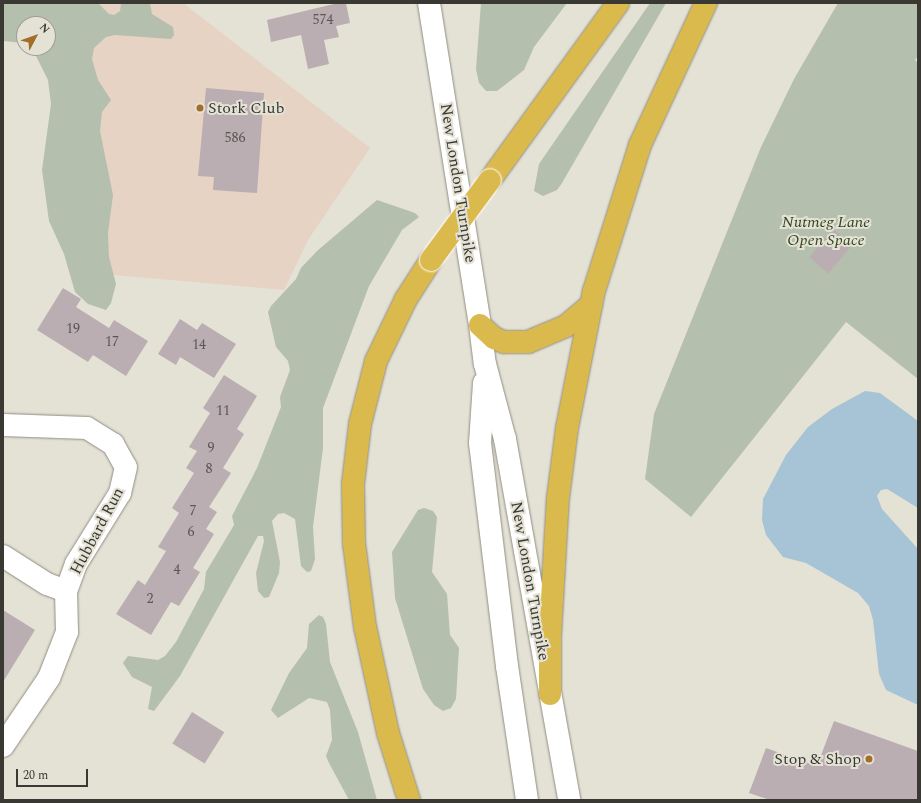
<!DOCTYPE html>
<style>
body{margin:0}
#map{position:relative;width:921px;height:803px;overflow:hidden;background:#e4e1d5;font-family:Spectral,serif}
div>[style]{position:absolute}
.education>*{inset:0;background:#e6d3c4}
.green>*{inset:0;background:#b5bfae}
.water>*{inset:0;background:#a6c4d6}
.building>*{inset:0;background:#bbaeb2;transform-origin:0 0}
.roads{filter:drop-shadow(0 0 1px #908e83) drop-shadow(0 0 1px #908e83)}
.minor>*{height:22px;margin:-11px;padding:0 11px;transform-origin:11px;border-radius:11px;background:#fff}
.tertiary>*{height:22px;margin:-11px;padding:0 11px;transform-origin:11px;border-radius:11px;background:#fff}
.secondary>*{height:22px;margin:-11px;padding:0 11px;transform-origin:11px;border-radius:11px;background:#fff}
.motorway>*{height:22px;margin:-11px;padding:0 11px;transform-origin:11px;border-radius:11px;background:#daba4d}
.bridges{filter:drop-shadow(0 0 1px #fff) drop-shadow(0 0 1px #fff)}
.motorway-bridge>*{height:22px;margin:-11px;padding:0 11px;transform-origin:11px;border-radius:11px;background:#daba4d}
.dots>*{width:11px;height:11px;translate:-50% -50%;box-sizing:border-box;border:2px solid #e4e1d5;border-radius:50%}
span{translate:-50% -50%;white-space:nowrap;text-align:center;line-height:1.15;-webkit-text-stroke:4px #e4e1d5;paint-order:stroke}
.number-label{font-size:14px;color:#5a5653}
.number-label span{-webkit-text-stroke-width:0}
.poi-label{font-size:16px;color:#393833}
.left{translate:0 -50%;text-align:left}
.right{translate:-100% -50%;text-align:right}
.street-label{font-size:16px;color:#393833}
.park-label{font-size:16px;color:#30461c;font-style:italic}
.frame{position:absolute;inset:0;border:4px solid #393833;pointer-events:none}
.north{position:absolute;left:16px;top:16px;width:40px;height:40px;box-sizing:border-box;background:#e4e1d5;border:1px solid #a09d94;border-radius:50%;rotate:49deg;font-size:11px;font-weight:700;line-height:16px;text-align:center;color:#393833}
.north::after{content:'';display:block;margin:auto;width:14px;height:18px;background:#a36e28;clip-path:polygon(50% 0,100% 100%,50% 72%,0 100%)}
.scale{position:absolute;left:16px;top:769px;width:72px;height:18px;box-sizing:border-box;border:2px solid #393833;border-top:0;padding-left:5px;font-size:12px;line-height:14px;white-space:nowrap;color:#393833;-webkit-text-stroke:3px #e4e1d5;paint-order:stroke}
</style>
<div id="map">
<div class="education">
<div style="clip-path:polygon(74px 3px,183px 3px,370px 148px,308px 240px,284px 290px,92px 273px)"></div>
</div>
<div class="green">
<div style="clip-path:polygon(3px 3px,98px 3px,109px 14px,114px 15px,120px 11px,121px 3px,150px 3px,152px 14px,173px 27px,174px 35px,171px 39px,115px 35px,106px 37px,94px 48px,92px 59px,98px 80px,111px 100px,102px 112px,100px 131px,113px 195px,108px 233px,109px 257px,116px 284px,111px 303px,106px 310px,88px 304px,75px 292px,64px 254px,49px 221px,42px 170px,51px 104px,48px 80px,32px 48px,48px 48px,48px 24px,24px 24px,24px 43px,3px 41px)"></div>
<div style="clip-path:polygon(481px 3px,567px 3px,534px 47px,524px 70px,497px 91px,486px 91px,479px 83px,476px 69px)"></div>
<div style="clip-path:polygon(650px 3px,666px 3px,562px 183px,557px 190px,543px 196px,534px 191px,539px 164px)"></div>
<div style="clip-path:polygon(838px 3px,918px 3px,918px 56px,915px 60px,918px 63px,918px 379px,846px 322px,691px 517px,645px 479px,654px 414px,761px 147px,794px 79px)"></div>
<div style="clip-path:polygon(377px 200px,415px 213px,419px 217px,402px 230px,369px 286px,323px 408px,323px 448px,313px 527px,315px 559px,311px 571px,307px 572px,301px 566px,295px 519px,284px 513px,278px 514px,272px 521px,280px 562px,279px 573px,269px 597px,264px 598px,258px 591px,256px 573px,264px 541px,263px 536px,258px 536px,180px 676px,154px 711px,148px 709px,152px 687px,132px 677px,123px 663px,128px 656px,158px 660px,165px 656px,176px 642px,204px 589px,206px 572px,234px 525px,232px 516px,257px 468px,281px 407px,280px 397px,290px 370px,288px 361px,276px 347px,268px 312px,271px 306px,296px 279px,301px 268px,317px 251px)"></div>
<div style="clip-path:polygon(424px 508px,433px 511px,437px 517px,432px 572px,447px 594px,450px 635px,459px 648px,456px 699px,451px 708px,443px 711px,434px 705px,423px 689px,395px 598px,392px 552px,418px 510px)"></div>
<div style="clip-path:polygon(319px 615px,323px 617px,326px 624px,330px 662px,358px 732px,377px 800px,349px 800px,329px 763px,326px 756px,332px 740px,330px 710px,327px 702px,309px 698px,278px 718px,271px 710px,289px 673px,307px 648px,309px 624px)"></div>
</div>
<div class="water">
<div style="clip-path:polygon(865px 391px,880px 393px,918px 421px,918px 508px,887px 489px,881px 490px,877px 496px,882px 509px,918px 549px,918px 705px,886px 690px,879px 674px,873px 620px,869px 606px,858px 593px,806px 563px,783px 557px,766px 535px,762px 520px,763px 499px,786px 455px,808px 427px,832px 409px)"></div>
</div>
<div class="building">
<div style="clip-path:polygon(338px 3px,346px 3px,350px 23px,336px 26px,339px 37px,324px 40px,329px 64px,308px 69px,301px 35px,271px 42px,267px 20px)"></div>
<div style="clip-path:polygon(206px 88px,264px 93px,257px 193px,213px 190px,214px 177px,198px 176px)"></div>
<div style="left:833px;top:229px;width:25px;height:37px;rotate:40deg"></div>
<div style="clip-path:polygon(63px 288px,81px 299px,76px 307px,109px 328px,114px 320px,148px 341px,126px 376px,93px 355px,88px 362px,37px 330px)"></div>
<div style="clip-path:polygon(180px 319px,197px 330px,202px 323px,236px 344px,214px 378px,180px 357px,176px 365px,158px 354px)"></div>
<div style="clip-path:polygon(224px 375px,257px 396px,237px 429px,244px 434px,223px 468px,231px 473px,209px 507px,217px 512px,206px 529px,214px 534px,193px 568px,200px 572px,179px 606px,171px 602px,151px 635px,116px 614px,138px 580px,145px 585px,166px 551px,158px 547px,179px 513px,172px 508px,194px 473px,186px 468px,197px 451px,189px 447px,210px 413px,203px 408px)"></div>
<div style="clip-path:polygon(3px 610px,35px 630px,3px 682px)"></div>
<div style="left:192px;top:712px;width:38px;height:37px;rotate:32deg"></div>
<div style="clip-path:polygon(834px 721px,918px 751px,918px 800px,770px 800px,749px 793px,766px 748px,817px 766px)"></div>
</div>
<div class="roads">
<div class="minor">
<div style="left:3px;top:425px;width:84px;rotate:2deg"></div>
<div style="left:87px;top:428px;width:31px;rotate:32deg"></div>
<div style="left:113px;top:444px;width:26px;rotate:61deg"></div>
<div style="left:126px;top:467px;width:27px;rotate:103deg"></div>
<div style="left:120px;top:493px;width:84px;rotate:121.8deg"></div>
<div style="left:76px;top:564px;width:29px;rotate:110deg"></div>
<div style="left:66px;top:591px;width:41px;rotate:88.6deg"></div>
<div style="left:67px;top:632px;width:49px;rotate:111.4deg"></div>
<div style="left:49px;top:678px;width:82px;rotate:124.1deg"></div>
<div style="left:3px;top:556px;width:52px;rotate:32.5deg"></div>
<div style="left:47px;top:584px;width:20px;rotate:20deg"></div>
</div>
<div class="tertiary">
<div style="left:480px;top:325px;width:39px;rotate:83deg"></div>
<div style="left:485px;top:364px;width:78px;rotate:75.1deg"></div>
<div style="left:505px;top:439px;width:367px;rotate:79.9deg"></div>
<div style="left:484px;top:383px;width:60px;rotate:93.8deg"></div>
<div style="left:480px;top:443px;width:225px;rotate:83.1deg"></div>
<div style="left:507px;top:666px;width:135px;rotate:81.5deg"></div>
</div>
<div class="secondary">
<div style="left:429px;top:3px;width:326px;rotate:81deg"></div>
</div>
<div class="motorway">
<div style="left:490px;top:180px;width:218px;rotate:-54.1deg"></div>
<div style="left:480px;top:325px;width:19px;rotate:43deg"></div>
<div style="left:494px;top:338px;width:11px;rotate:22deg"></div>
<div style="left:504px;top:342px;width:24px"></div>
<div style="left:528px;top:342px;width:41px;rotate:-22.8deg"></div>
<div style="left:566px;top:326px;width:33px;rotate:-40deg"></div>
<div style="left:550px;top:694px;width:59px;rotate:-90deg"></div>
<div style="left:550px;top:635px;width:137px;rotate:-86.7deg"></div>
<div style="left:558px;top:498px;width:71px;rotate:-82.7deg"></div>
<div style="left:567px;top:428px;width:140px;rotate:-78.9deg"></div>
<div style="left:594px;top:291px;width:153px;rotate:-72.5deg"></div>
<div style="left:640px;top:145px;width:157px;rotate:-65.1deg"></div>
<div style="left:409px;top:800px;width:70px;rotate:-107.4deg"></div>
<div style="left:388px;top:733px;width:108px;rotate:-102.2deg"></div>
<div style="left:365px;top:627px;width:84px;rotate:-97.5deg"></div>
<div style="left:354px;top:544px;width:60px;rotate:-91deg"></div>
<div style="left:353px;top:484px;width:60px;rotate:-83.3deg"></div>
<div style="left:360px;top:424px;width:65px;rotate:-75.7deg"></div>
<div style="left:376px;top:361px;width:69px;rotate:-64.2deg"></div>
<div style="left:406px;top:299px;width:46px;rotate:-57.3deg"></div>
</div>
</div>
<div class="bridges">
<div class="motorway-bridge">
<div style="left:431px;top:260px;width:99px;rotate:-53.6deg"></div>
</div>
</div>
<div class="dots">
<div style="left:200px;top:108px;background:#a36e28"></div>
<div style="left:869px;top:759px;background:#a36e28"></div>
</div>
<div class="number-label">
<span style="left:323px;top:20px">574</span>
<span style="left:235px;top:138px">586</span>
<span style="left:73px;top:329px">19</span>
<span style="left:112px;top:342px">17</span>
<span style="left:199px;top:345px">14</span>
<span style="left:223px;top:411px">11</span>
<span style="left:211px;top:448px">9</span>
<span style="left:209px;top:469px">8</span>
<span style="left:193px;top:511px">7</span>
<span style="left:191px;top:532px">6</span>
<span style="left:177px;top:570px">4</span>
<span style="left:150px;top:599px">2</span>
</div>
<div class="poi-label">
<span class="left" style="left:208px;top:108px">Stork Club</span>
<span class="right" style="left:861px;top:759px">Stop &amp; Shop</span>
</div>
<div class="street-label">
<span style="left:458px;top:183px;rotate:81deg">New London Turnpike</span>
<span style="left:97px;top:531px;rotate:-62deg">Hubbard Run</span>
<span style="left:530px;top:581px;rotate:80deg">New London Turnpike</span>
</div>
<div class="park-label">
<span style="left:826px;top:231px">Nutmeg Lane<br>Open Space</span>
</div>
<div class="frame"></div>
<div class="north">N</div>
<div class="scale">20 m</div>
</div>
